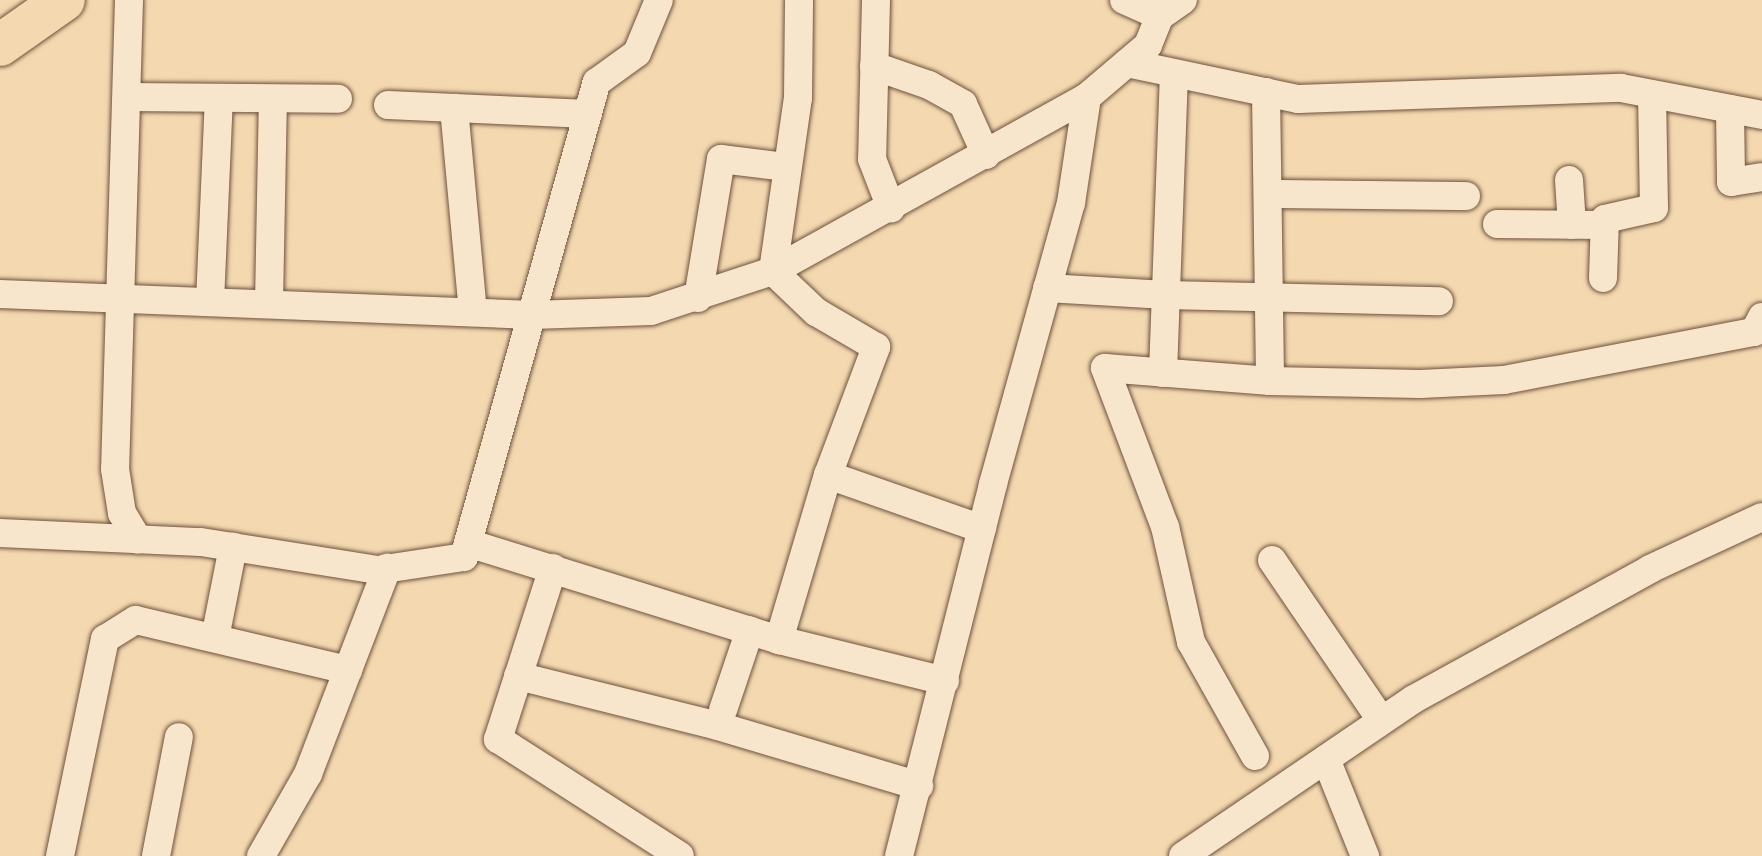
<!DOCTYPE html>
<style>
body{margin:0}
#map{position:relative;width:1762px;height:856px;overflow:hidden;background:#f4d9b0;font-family:"Libre Bodoni",serif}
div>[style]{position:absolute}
.roads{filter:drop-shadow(0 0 2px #6e523c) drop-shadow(0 0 2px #6e523c)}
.minor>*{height:28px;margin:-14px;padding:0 14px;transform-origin:14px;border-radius:14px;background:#f8e6cc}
.primary>*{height:42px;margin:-21px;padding:0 21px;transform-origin:21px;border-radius:21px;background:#f4d9b0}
span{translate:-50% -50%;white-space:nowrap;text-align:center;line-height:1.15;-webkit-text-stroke:8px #f8e6cc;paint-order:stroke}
</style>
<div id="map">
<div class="roads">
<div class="minor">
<div style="left:129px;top:0;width:469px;rotate:91.7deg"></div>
<div style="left:115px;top:469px;width:45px;rotate:81deg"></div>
<div style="left:122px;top:513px;width:31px;rotate:59deg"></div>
<div style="left:876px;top:0;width:159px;rotate:91.4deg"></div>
<div style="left:872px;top:159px;width:53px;rotate:68.8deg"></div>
<div style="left:1124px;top:0;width:39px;rotate:24deg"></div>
<div style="left:1127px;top:63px;width:175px;rotate:11.9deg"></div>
<div style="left:1298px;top:99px;width:323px;rotate:-2deg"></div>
<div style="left:1621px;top:88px;width:144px;rotate:10.8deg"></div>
<div style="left:874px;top:66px;width:58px;rotate:19.1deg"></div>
<div style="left:929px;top:85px;width:39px;rotate:29deg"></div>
<div style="left:963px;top:104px;width:56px;rotate:65.7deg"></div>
<div style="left:1266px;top:92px;width:289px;rotate:89.2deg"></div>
<div style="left:127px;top:97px;width:211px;rotate:0.5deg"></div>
<div style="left:388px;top:105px;width:200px;rotate:2.6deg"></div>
<div style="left:454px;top:108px;width:205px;rotate:84.7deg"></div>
<div style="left:1730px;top:109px;width:73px;rotate:89.2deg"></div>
<div style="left:1731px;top:182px;width:31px;rotate:-9deg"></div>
<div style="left:1569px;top:180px;width:45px;rotate:86.2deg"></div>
<div style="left:1268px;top:194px;width:198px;rotate:0.6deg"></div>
<div style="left:1497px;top:224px;width:107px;rotate:0.5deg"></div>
<div style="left:1603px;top:278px;width:59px;rotate:-88.1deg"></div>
<div style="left:1605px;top:219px;width:50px;rotate:-12.7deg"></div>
<div style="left:1654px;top:208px;width:113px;rotate:-91deg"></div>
<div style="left:1047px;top:288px;width:119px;rotate:3.4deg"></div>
<div style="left:1166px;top:295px;width:273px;rotate:1.3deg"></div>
<div style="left:0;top:294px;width:532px;rotate:2.26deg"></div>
<div style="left:532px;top:315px;width:119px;rotate:-1.9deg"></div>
<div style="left:651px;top:311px;width:128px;rotate:-18.2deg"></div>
<div style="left:773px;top:271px;width:359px;rotate:-29deg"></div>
<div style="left:1087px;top:97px;width:80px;rotate:-40.4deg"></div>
<div style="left:1148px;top:45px;width:31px;rotate:-68deg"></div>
<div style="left:1160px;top:16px;width:28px;rotate:-35deg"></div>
<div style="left:698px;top:298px;width:141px;rotate:-80.6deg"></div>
<div style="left:721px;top:159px;width:64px;rotate:7.1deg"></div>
<div style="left:210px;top:302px;width:204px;rotate:-87.5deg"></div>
<div style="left:269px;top:303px;width:204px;rotate:-88.9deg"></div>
<div style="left:1163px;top:373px;width:299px;rotate:-87.9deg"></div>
<div style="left:828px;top:475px;width:163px;rotate:19.3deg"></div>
<div style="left:0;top:533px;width:201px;rotate:2.6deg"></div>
<div style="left:201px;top:542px;width:179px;rotate:9deg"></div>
<div style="left:378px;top:570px;width:87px;rotate:-8.6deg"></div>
<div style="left:464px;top:557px;width:493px;rotate:-74.4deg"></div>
<div style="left:597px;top:82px;width:49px;rotate:-35.9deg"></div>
<div style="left:637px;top:53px;width:57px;rotate:-67.5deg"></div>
<div style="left:468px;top:543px;width:326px;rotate:17.3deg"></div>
<div style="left:779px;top:640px;width:171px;rotate:13.9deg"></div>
<div style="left:1272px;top:560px;width:194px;rotate:55.7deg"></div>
<div style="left:553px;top:568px;width:180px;rotate:107.8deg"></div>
<div style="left:498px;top:739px;width:216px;rotate:32.7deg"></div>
<div style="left:215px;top:638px;width:93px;rotate:-78.8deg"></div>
<div style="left:779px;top:640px;width:172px;rotate:-73.5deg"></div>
<div style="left:828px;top:475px;width:137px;rotate:-69.4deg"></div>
<div style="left:876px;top:347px;width:69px;rotate:-149.7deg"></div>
<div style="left:816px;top:312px;width:59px;rotate:-136.4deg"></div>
<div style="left:773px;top:271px;width:175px;rotate:-81.8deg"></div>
<div style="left:798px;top:98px;width:98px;rotate:-89.4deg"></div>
<div style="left:518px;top:676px;width:206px;rotate:14deg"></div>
<div style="left:718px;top:726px;width:210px;rotate:16.6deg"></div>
<div style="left:723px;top:710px;width:84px;rotate:-71.4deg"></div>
<div style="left:1255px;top:756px;width:131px;rotate:-119.3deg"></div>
<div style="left:1191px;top:642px;width:118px;rotate:-102.7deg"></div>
<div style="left:1165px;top:527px;width:170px;rotate:-110.7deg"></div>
<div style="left:1105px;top:368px;width:166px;rotate:4.5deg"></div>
<div style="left:1270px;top:381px;width:150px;rotate:1.1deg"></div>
<div style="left:1420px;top:384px;width:84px;rotate:-2.7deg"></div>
<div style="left:1504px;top:380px;width:255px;rotate:-10.9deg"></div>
<div style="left:1754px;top:332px;width:17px;rotate:-62deg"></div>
<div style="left:1326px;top:759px;width:105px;rotate:68.1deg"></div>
<div style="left:60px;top:856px;width:222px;rotate:-78.3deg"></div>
<div style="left:105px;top:639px;width:36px;rotate:-32deg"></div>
<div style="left:136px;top:620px;width:218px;rotate:13.3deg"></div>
<div style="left:156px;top:856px;width:121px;rotate:-79.1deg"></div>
<div style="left:261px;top:856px;width:95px;rotate:-60.2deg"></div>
<div style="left:308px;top:774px;width:221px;rotate:-69deg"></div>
<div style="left:899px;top:856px;width:384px;rotate:-75.8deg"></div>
<div style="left:993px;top:484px;width:292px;rotate:-74.5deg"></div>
<div style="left:1071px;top:203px;width:107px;rotate:-81.4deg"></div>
<div style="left:1183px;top:856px;width:279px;rotate:-34.2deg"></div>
<div style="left:1414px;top:699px;width:269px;rotate:-28.8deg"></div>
<div style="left:1650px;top:569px;width:123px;rotate:-24.9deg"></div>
</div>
<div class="primary">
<div style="left:0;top:45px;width:78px;rotate:-35.1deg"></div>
</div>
</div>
</div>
